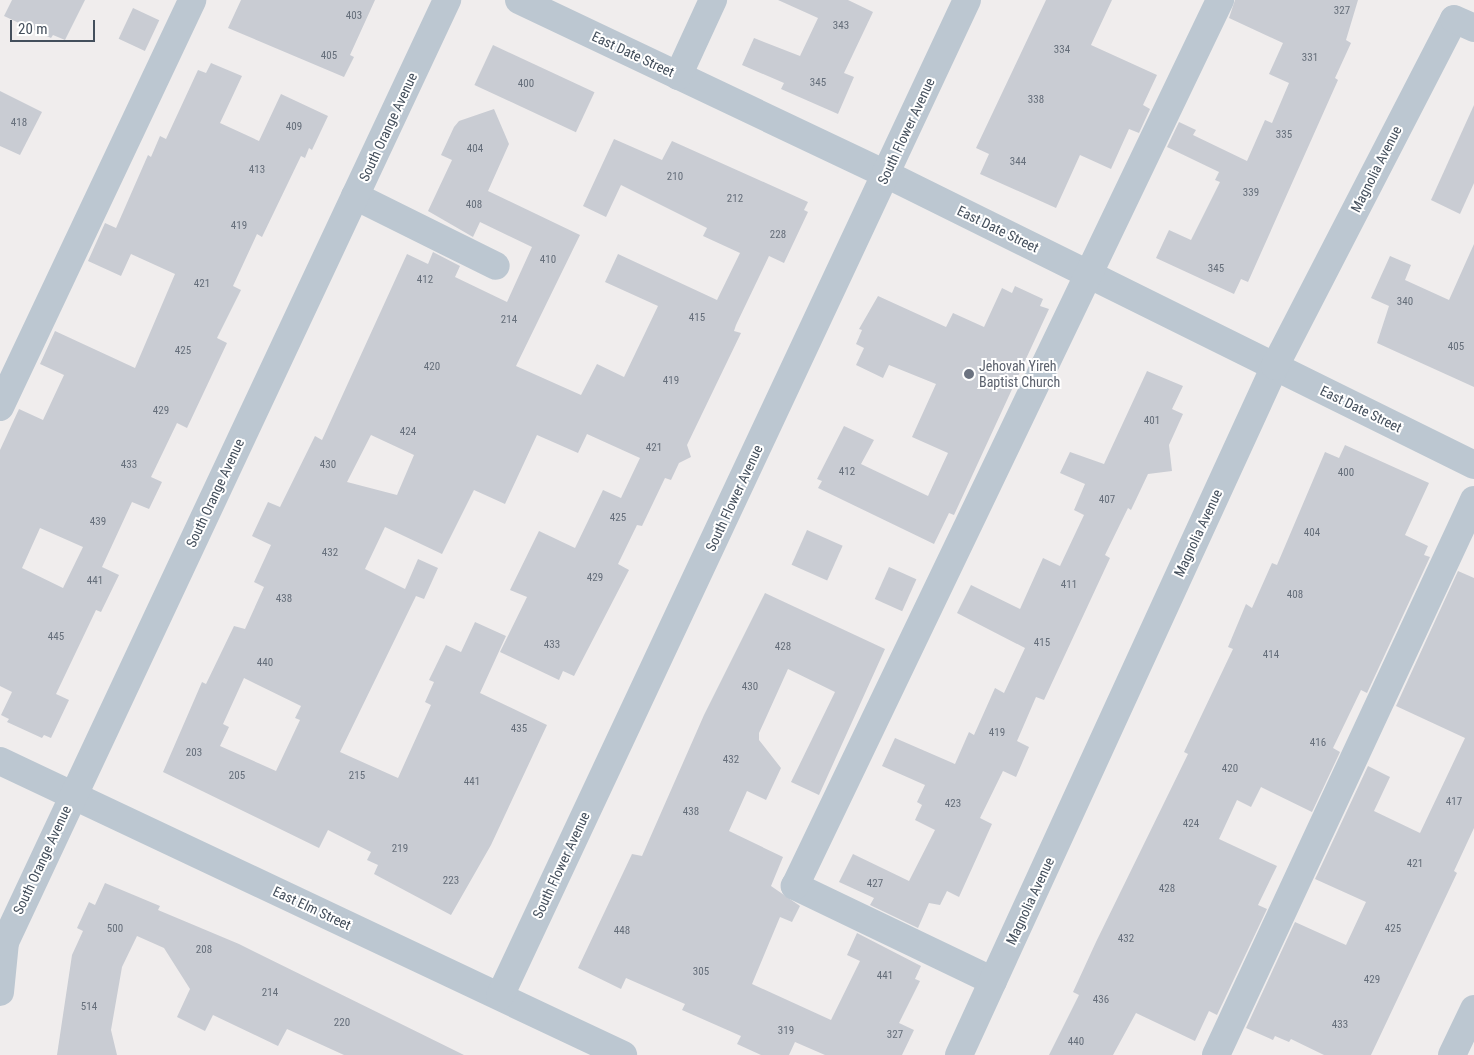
<!DOCTYPE html>
<style>
body{margin:0}
#map{position:relative;width:1474px;height:1055px;overflow:hidden;background:#f0eded;font-family:"Roboto Condensed",sans-serif}
div>[style]{position:absolute}
.building>*{inset:0;background:#c9ccd3;transform-origin:0 0}
.minor>*{height:28px;margin:-14px;padding:0 14px;transform-origin:14px;border-radius:14px;background:#bcc7d1}
.dots>*{width:14px;height:14px;translate:-50% -50%;box-sizing:border-box;border:2px solid #fff;border-radius:50%}
span{translate:-50% -50%;white-space:nowrap;text-align:center;line-height:1.15;-webkit-text-stroke:4px #fff;paint-order:stroke}
.number-label{font-size:11px;color:#656e7a}
.number-label span{-webkit-text-stroke-width:0}
.street-label{font-size:14px;color:#444f5c}
.worship-label{font-size:14px;color:#5b616d}
.left{translate:0 -50%;text-align:left}
.scale{position:absolute;left:10px;top:20px;width:85px;height:22px;box-sizing:border-box;border:2px solid #444f5c;border-top:0;padding-left:6px;font-size:15px;line-height:18px;white-space:nowrap;color:#444f5c;-webkit-text-stroke:4px #fff;paint-order:stroke}
</style>
<div id="map">
<div class="building">
<div style="clip-path:polygon(12px 0,85px 0,65px 40px,53px 35px,51px 38px,4px 16px)"></div>
<div style="clip-path:polygon(241px 0,375px 0,350px 55px,354px 57px,344px 77px,228px 28px)"></div>
<div style="clip-path:polygon(778px 0,848px 0,873px 12px,844px 73px,854px 77px,838px 114px,781px 89px,784px 83px,742px 65px,754px 38px,800px 56px,818px 18px)"></div>
<div style="clip-path:polygon(1046px 0,1112px 0,1091px 45px,1157px 75px,1143px 105px,1150px 109px,1139px 133px,1129px 129px,1111px 169px,1080px 155px,1056px 208px,980px 174px,989px 154px,976px 148px)"></div>
<div style="clip-path:polygon(1235px 0,1358px 0,1346px 40px,1351px 43px,1335px 78px,1338px 80px,1248px 282px,1241px 279px,1234px 294px,1156px 258px,1169px 230px,1191px 240px,1220px 182px,1215px 180px,1219px 172px,1167px 147px,1179px 122px,1196px 130px,1193px 135px,1247px 161px,1265px 120px,1272px 123px,1289px 83px,1269px 74px,1283px 43px,1229px 18px)"></div>
<div style="left:133px;top:8px;width:29px;height:34px;rotate:25deg"></div>
<div style="left:493px;top:45px;width:112px;height:44px;rotate:25deg"></div>
<div style="clip-path:polygon(evenodd,211px 63px,242px 76px,220px 123px,259px 141px,281px 94px,328px 116px,312px 150px,309px 148px,305px 158px,301px 156px,262px 237px,257px 234px,233px 286px,241px 290px,217px 338px,227px 343px,187px 428px,177px 423px,151px 477px,162px 482px,149px 509px,132px 502px,102px 567px,119px 575px,101px 612px,96px 610px,56px 694px,69px 700px,51px 738px,44px 735px,42px 738px,7px 722px,9px 719px,1px 715px,12px 692px,0 686px,0 450px,19px 409px,43px 420px,64px 375px,40px 364px,55px 331px,135px 368px,175px 274px,131px 254px,121px 276px,88px 261px,105px 223px,116px 228px,148px 155px,151px 157px,160px 136px,166px 139px,198px 70px,206px 73px,211px 63px,40px 528px,83px 547px,63px 588px,22px 568px,40px 528px)"></div>
<div style="clip-path:polygon(0 91px,42px 112px,20px 155px,0 146px)"></div>
<div style="clip-path:polygon(1474px 105px,1474px 183px,1460px 214px,1431px 200px)"></div>
<div style="clip-path:polygon(evenodd,494px 109px,509px 144px,488px 191px,580px 235px,516px 366px,581px 395px,597px 364px,624px 377px,658px 306px,605px 282px,618px 254px,717px 300px,740px 253px,703px 236px,707px 228px,621px 185px,606px 217px,583px 206px,614px 139px,662px 160px,672px 141px,808px 202px,804px 210px,808px 212px,784px 263px,769px 256px,736px 325px,734px 331px,741px 333px,687px 445px,691px 457px,679px 463px,671px 480px,665px 478px,642px 526px,637px 525px,618px 564px,629px 570px,574px 676px,563px 671px,559px 680px,500px 652px,527px 597px,510px 590px,539px 531px,575px 548px,603px 490px,621px 498px,640px 458px,587px 434px,578px 453px,537px 435px,505px 504px,474px 490px,442px 554px,385px 527px,365px 569px,405px 589px,418px 559px,438px 568px,424px 599px,416px 596px,340px 752px,398px 778px,431px 705px,425px 702px,434px 682px,429px 680px,446px 645px,461px 652px,475px 622px,506px 636px,480px 693px,547px 725px,491px 845px,451px 915px,374px 874px,378px 865px,367px 860px,371px 852px,328px 830px,319px 848px,163px 772px,202px 682px,206px 684px,234px 626px,245px 629px,264px 587px,254px 582px,271px 545px,252px 536px,268px 502px,280px 507px,315px 436px,322px 440px,407px 254px,428px 264px,433px 252px,460px 266px,455px 277px,507px 302px,532px 247px,480px 222px,473px 237px,428px 211px,452px 160px,441px 155px,454px 127px,459px 121px,494px 109px,371px 435px,414px 455px,397px 495px,347px 482px,371px 435px,494px 109px,244px 678px,301px 706px,295px 718px,300px 720px,276px 771px,220px 746px,229px 727px,223px 724px,244px 678px)"></div>
<div style="clip-path:polygon(1474px 244px,1474px 387px,1377px 343px,1389px 306px,1371px 298px,1390px 256px,1411px 265px,1405px 280px,1449px 300px)"></div>
<div style="clip-path:polygon(1015px 286px,1043px 299px,1040px 306px,1049px 309px,954px 515px,949px 513px,934px 544px,818px 488px,822px 481px,817px 479px,844px 426px,874px 440px,861px 464px,928px 496px,948px 453px,912px 437px,936px 384px,889px 365px,883px 378px,856px 365px,864px 348px,856px 344px,862px 330px,859px 329px,878px 296px,946px 327px,953px 313px,984px 327px,1002px 288px,1012px 293px)"></div>
<div style="clip-path:polygon(1147px 371px,1183px 386px,1172px 409px,1183px 414px,1169px 445px,1172px 471px,1148px 474px,1131px 510px,1128px 508px,1105px 555px,1110px 558px,1044px 700px,1036px 697px,1017px 741px,1029px 747px,1016px 777px,1003px 771px,980px 818px,992px 824px,959px 897px,947px 891px,940px 905px,929px 903px,918px 928px,870px 905px,874px 898px,839px 882px,853px 854px,909px 881px,935px 830px,915px 820px,922px 805px,917px 802px,925px 785px,882px 766px,895px 738px,955px 764px,969px 732px,974px 735px,995px 688px,1004px 693px,1025px 648px,957px 613px,971px 585px,1020px 609px,1043px 558px,1060px 566px,1084px 515px,1074px 510px,1085px 484px,1060px 473px,1070px 452px,1104px 464px)"></div>
<div style="clip-path:polygon(1345px 445px,1429px 483px,1405px 535px,1428px 546px,1424px 555px,1430px 557px,1367px 693px,1361px 690px,1333px 748px,1340px 752px,1312px 812px,1261px 787px,1251px 807px,1237px 800px,1219px 839px,1277px 866px,1258px 905px,1267px 909px,1217px 1015px,1209px 1011px,1195px 1041px,1136px 1013px,1113px 1055px,1049px 1055px,1079px 995px,1073px 992px,1096px 942px,1188px 754px,1184px 752px,1233px 649px,1228px 647px,1246px 604px,1252px 608px,1272px 563px,1277px 565px,1325px 452px,1339px 458px)"></div>
<div style="left:807px;top:530px;width:39px;height:38px;rotate:24deg"></div>
<div style="left:889px;top:567px;width:30px;height:35px;rotate:24deg"></div>
<div style="clip-path:polygon(1458px 571px,1474px 578px,1474px 828px,1454px 871px,1457px 873px,1371px 1055px,1324px 1055px,1291px 1039px,1289px 1042px,1275px 1036px,1273px 1040px,1246px 1028px,1295px 922px,1346px 945px,1366px 902px,1315px 879px,1368px 766px,1390px 777px,1374px 811px,1420px 833px,1465px 738px,1396px 706px)"></div>
<div style="clip-path:polygon(765px 593px,885px 649px,819px 795px,791px 782px,835px 692px,788px 669px,759px 733px,759px 740px,781px 768px,766px 800px,747px 791px,729px 831px,783px 857px,771px 886px,800px 906px,792px 922px,780px 917px,752px 984px,831px 1020px,860px 961px,847px 955px,857px 933px,921px 966px,915px 979px,920px 981px,899px 1023px,914px 1030px,902px 1055px,825px 1055px,795px 1042px,789px 1055px,761px 1055px,737px 1044px,741px 1036px,682px 1010px,685px 1004px,626px 978px,621px 989px,578px 968px,632px 854px,642px 856px,704px 715px)"></div>
<div style="clip-path:polygon(105px 883px,160px 906px,158px 910px,239px 944px,464px 1055px,344px 1055px,287px 1029px,278px 1046px,213px 1015px,205px 1031px,177px 1017px,190px 989px,164px 948px,137px 936px,122px 967px,111px 1030px,117px 1055px,57px 1055px,72px 955px,83px 931px,77px 928px,89px 902px,95px 905px)"></div>
</div>
<div class="minor">
<div style="left:519px;top:0;width:406px;rotate:25.4deg"></div>
<div style="left:886px;top:174px;width:656px;rotate:26.33deg"></div>
<div style="left:678px;top:76px;width:84px;rotate:-65.3deg"></div>
<div style="left:355px;top:196px;width:157px;rotate:26.4deg"></div>
<div style="left:0;top:407px;width:450px;rotate:-64.7deg"></div>
<div style="left:0;top:761px;width:689px;rotate:25.26deg"></div>
<div style="left:993px;top:981px;width:220px;rotate:-154.4deg"></div>
<div style="left:795px;top:886px;width:983px;rotate:-64.37deg"></div>
<div style="left:0;top:992px;width:50px;rotate:-84.3deg"></div>
<div style="left:5px;top:942px;width:1041px;rotate:-64.86deg"></div>
<div style="left:500px;top:996px;width:1100px;rotate:-64.88deg"></div>
<div style="left:959px;top:1055px;width:758px;rotate:-65.36deg"></div>
<div style="left:1275px;top:366px;width:390px;rotate:-62.7deg"></div>
<div style="left:1454px;top:19px;width:22px;rotate:24deg"></div>
<div style="left:1216px;top:1055px;width:612px;rotate:-65.07deg"></div>
<div style="left:1452px;top:1055px;width:51px;rotate:-64.4deg"></div>
</div>
<div class="dots">
<div style="left:969px;top:374px;background:#6b7280"></div>
</div>
<div class="number-label">
<span style="left:1342px;top:11px">327</span>
<span style="left:354px;top:16px">403</span>
<span style="left:841px;top:26px">343</span>
<span style="left:1062px;top:50px">334</span>
<span style="left:329px;top:56px">405</span>
<span style="left:1310px;top:58px">331</span>
<span style="left:818px;top:83px">345</span>
<span style="left:526px;top:84px">400</span>
<span style="left:1036px;top:100px">338</span>
<span style="left:19px;top:123px">418</span>
<span style="left:294px;top:127px">409</span>
<span style="left:1284px;top:135px">335</span>
<span style="left:475px;top:149px">404</span>
<span style="left:1018px;top:162px">344</span>
<span style="left:257px;top:170px">413</span>
<span style="left:675px;top:177px">210</span>
<span style="left:1251px;top:193px">339</span>
<span style="left:735px;top:199px">212</span>
<span style="left:474px;top:205px">408</span>
<span style="left:239px;top:226px">419</span>
<span style="left:778px;top:235px">228</span>
<span style="left:548px;top:260px">410</span>
<span style="left:1216px;top:269px">345</span>
<span style="left:425px;top:280px">412</span>
<span style="left:202px;top:284px">421</span>
<span style="left:1405px;top:302px">340</span>
<span style="left:697px;top:318px">415</span>
<span style="left:509px;top:320px">214</span>
<span style="left:1456px;top:347px">405</span>
<span style="left:183px;top:351px">425</span>
<span style="left:432px;top:367px">420</span>
<span style="left:671px;top:381px">419</span>
<span style="left:161px;top:411px">429</span>
<span style="left:1152px;top:421px">401</span>
<span style="left:408px;top:432px">424</span>
<span style="left:654px;top:448px">421</span>
<span style="left:129px;top:465px">433</span>
<span style="left:328px;top:465px">430</span>
<span style="left:847px;top:472px">412</span>
<span style="left:1346px;top:473px">400</span>
<span style="left:1107px;top:500px">407</span>
<span style="left:618px;top:518px">425</span>
<span style="left:98px;top:522px">439</span>
<span style="left:1312px;top:533px">404</span>
<span style="left:330px;top:553px">432</span>
<span style="left:595px;top:578px">429</span>
<span style="left:95px;top:581px">441</span>
<span style="left:1069px;top:585px">411</span>
<span style="left:1295px;top:595px">408</span>
<span style="left:284px;top:599px">438</span>
<span style="left:56px;top:637px">445</span>
<span style="left:1042px;top:643px">415</span>
<span style="left:552px;top:645px">433</span>
<span style="left:783px;top:647px">428</span>
<span style="left:1271px;top:655px">414</span>
<span style="left:265px;top:663px">440</span>
<span style="left:750px;top:687px">430</span>
<span style="left:519px;top:729px">435</span>
<span style="left:997px;top:733px">419</span>
<span style="left:1318px;top:743px">416</span>
<span style="left:194px;top:753px">203</span>
<span style="left:731px;top:760px">432</span>
<span style="left:1230px;top:769px">420</span>
<span style="left:237px;top:776px">205</span>
<span style="left:357px;top:776px">215</span>
<span style="left:472px;top:782px">441</span>
<span style="left:1454px;top:802px">417</span>
<span style="left:953px;top:804px">423</span>
<span style="left:691px;top:812px">438</span>
<span style="left:1191px;top:824px">424</span>
<span style="left:400px;top:849px">219</span>
<span style="left:1415px;top:864px">421</span>
<span style="left:451px;top:881px">223</span>
<span style="left:875px;top:884px">427</span>
<span style="left:1167px;top:889px">428</span>
<span style="left:115px;top:929px">500</span>
<span style="left:1393px;top:929px">425</span>
<span style="left:622px;top:931px">448</span>
<span style="left:1126px;top:939px">432</span>
<span style="left:204px;top:950px">208</span>
<span style="left:701px;top:972px">305</span>
<span style="left:885px;top:976px">441</span>
<span style="left:1372px;top:980px">429</span>
<span style="left:270px;top:993px">214</span>
<span style="left:1101px;top:1000px">436</span>
<span style="left:89px;top:1007px">514</span>
<span style="left:342px;top:1023px">220</span>
<span style="left:1340px;top:1025px">433</span>
<span style="left:786px;top:1031px">319</span>
<span style="left:895px;top:1035px">327</span>
<span style="left:1076px;top:1042px">440</span>
</div>
<div class="street-label">
<span style="left:633px;top:54px;rotate:25deg">East Date Street</span>
<span style="left:388px;top:127px;rotate:-65deg">South Orange Avenue</span>
<span style="left:906px;top:131px;rotate:-65deg">South Flower Avenue</span>
<span style="left:1376px;top:169px;rotate:-63deg">Magnolia Avenue</span>
<span style="left:998px;top:229px;rotate:26deg">East Date Street</span>
<span style="left:1361px;top:409px;rotate:26deg">East Date Street</span>
<span style="left:215px;top:493px;rotate:-65deg">South Orange Avenue</span>
<span style="left:734px;top:498px;rotate:-65deg">South Flower Avenue</span>
<span style="left:1198px;top:533px;rotate:-65deg">Magnolia Avenue</span>
<span style="left:42px;top:860px;rotate:-65deg">South Orange Avenue</span>
<span style="left:561px;top:865px;rotate:-65deg">South Flower Avenue</span>
<span style="left:1030px;top:901px;rotate:-65deg">Magnolia Avenue</span>
<span style="left:312px;top:908px;rotate:25deg">East Elm Street</span>
</div>
<div class="worship-label">
<span class="left" style="left:979px;top:374px">Jehovah Yireh<br>Baptist Church</span>
</div>
<div class="scale">20 m</div>
</div>
